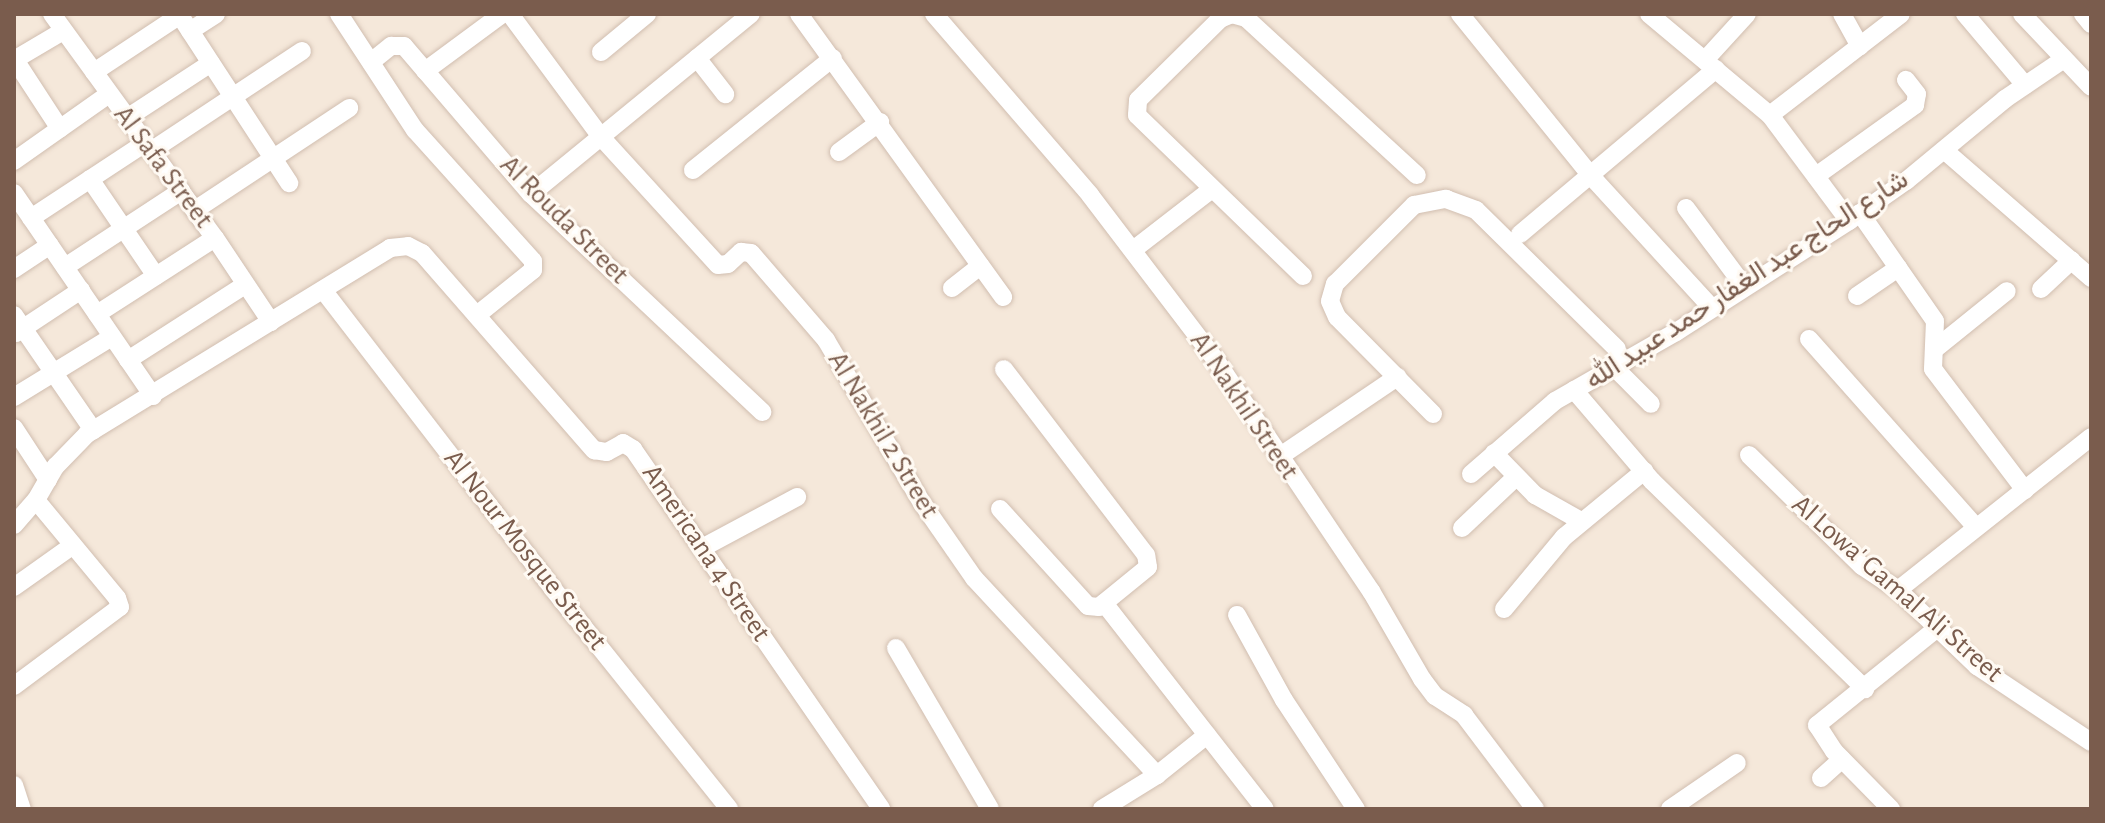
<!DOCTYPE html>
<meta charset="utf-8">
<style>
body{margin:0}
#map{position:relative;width:2105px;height:823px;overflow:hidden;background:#fdf6ec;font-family:"Alegreya Sans",Vazirmatn,sans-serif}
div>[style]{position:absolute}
.residential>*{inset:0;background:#f5e8da;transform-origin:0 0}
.roads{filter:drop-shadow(0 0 2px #d1beb0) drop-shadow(0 0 2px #d1beb0)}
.minor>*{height:18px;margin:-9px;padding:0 9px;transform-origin:9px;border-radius:9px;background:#fff}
span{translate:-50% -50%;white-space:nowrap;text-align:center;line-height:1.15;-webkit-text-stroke:6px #fffaf3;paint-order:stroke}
.street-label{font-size:28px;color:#7a5c4d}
.frame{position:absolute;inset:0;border:16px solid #7a5c4d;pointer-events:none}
</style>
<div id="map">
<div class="residential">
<div style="left:14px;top:14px;width:2077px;height:795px"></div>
</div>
<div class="roads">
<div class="minor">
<div style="left:52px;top:14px;width:277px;rotate:54deg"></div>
<div style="left:215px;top:238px;width:101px;rotate:56.3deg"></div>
<div style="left:179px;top:14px;width:202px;rotate:56.9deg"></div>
<div style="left:339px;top:14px;width:139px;rotate:56.8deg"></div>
<div style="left:415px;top:130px;width:176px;rotate:48deg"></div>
<div style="left:533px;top:261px;width:9px;rotate:90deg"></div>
<div style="left:533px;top:270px;width:72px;rotate:141.2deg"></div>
<div style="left:510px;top:14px;width:153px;rotate:53.5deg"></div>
<div style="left:601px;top:137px;width:173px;rotate:47.6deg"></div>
<div style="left:718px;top:265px;width:10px;rotate:-6deg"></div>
<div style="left:728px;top:264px;width:18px;rotate:-43deg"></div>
<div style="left:741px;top:252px;width:10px;rotate:6deg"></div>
<div style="left:751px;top:253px;width:115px;rotate:49.2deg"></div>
<div style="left:826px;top:340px;width:189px;rotate:59.5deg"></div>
<div style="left:922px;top:503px;width:91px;rotate:55.3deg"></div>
<div style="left:974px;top:578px;width:269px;rotate:47.1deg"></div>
<div style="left:799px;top:14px;width:349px;rotate:54.2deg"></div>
<div style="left:934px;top:14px;width:239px;rotate:49.2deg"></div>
<div style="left:1090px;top:195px;width:206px;rotate:52.7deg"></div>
<div style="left:1215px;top:359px;width:280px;rotate:56.1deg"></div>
<div style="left:1371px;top:591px;width:102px;rotate:59.9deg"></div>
<div style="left:1422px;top:679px;width:21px;rotate:53deg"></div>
<div style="left:1435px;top:696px;width:35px;rotate:33deg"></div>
<div style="left:1464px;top:715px;width:118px;rotate:52.9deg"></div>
<div style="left:1460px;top:14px;width:208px;rotate:51deg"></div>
<div style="left:1591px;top:176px;width:179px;rotate:47.5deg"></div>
<div style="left:1649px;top:14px;width:158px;rotate:39.9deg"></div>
<div style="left:1770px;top:115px;width:132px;rotate:53.3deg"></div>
<div style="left:1842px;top:14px;width:37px;rotate:61deg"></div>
<div style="left:1965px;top:14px;width:93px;rotate:49.8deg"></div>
<div style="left:2022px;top:14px;width:100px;rotate:46.6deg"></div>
<div style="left:2083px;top:14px;width:13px;rotate:51deg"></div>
<div style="left:190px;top:31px;width:31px;rotate:-33deg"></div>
<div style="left:601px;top:52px;width:60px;rotate:-39.6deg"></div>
<div style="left:697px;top:58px;width:46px;rotate:52.1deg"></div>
<div style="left:14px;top:60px;width:57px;rotate:-30.6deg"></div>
<div style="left:15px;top:60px;width:82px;rotate:56.9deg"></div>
<div style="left:1705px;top:60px;width:62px;rotate:-47.6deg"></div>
<div style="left:371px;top:62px;width:26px;rotate:-39deg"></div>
<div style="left:391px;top:46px;width:13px"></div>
<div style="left:404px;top:46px;width:195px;rotate:49.4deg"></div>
<div style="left:531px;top:194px;width:318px;rotate:43.3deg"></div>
<div style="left:425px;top:71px;width:96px;rotate:-36.5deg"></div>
<div style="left:94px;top:72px;width:103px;rotate:-33.5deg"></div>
<div style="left:1770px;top:115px;width:165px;rotate:-37.6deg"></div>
<div style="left:127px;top:118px;width:100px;rotate:-33.2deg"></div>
<div style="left:1944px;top:150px;width:195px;rotate:41deg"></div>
<div style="left:151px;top:151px;width:181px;rotate:-33.5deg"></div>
<div style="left:839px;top:152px;width:51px;rotate:-36.2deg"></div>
<div style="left:14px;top:161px;width:116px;rotate:-35.2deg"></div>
<div style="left:693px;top:170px;width:179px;rotate:-38.7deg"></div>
<div style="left:1816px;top:176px;width:122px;rotate:-35.6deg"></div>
<div style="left:1915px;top:105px;width:11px;rotate:-80deg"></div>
<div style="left:1917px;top:94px;width:18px;rotate:-128deg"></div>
<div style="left:90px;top:179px;width:117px;rotate:55.8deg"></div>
<div style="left:14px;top:193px;width:246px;rotate:55.6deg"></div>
<div style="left:531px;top:194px;width:284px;rotate:-39.3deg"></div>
<div style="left:1686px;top:208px;width:97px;rotate:53.4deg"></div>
<div style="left:195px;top:210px;width:185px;rotate:-33.5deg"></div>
<div style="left:1860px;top:213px;width:131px;rotate:55.2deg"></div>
<div style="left:1935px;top:321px;width:48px;rotate:92.4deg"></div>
<div style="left:1933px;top:369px;width:152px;rotate:52.8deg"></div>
<div style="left:31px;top:218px;width:136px;rotate:-33.3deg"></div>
<div style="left:1520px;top:234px;width:256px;rotate:-40.1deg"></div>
<div style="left:1133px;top:250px;width:100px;rotate:-37.7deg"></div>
<div style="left:65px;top:267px;width:139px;rotate:-33.2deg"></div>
<div style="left:14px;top:269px;width:43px;rotate:-33.7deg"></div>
<div style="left:1303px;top:276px;width:231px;rotate:-135.9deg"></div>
<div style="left:1137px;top:115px;width:15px;rotate:-86deg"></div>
<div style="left:1138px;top:100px;width:115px;rotate:-44.6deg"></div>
<div style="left:1220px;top:19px;width:13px;rotate:-23deg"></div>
<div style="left:1232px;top:14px;width:15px;rotate:16deg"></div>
<div style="left:1246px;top:18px;width:232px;rotate:42.6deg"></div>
<div style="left:952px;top:288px;width:36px;rotate:-38deg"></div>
<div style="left:2041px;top:289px;width:42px;rotate:-43.1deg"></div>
<div style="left:323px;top:290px;width:377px;rotate:52.4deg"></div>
<div style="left:553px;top:589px;width:282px;rotate:51.3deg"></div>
<div style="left:1857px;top:296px;width:50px;rotate:-34.3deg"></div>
<div style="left:97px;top:314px;width:140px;rotate:-32.8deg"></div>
<div style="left:14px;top:315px;width:140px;rotate:55.5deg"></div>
<div style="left:16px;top:333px;width:78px;rotate:-33.5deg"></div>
<div style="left:1809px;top:339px;width:251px;rotate:48.4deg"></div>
<div style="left:1935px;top:349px;width:92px;rotate:-38.9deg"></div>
<div style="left:128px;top:360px;width:139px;rotate:-32.7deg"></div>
<div style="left:1614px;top:367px;width:52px;rotate:45deg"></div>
<div style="left:1574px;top:390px;width:120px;rotate:49.4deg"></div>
<div style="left:1652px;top:481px;width:298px;rotate:44.3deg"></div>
<div style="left:14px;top:397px;width:115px;rotate:-31.5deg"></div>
<div style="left:1433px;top:414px;width:136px;rotate:-134.7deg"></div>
<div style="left:1337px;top:317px;width:17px;rotate:-114deg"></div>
<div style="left:1330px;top:301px;width:18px;rotate:-74deg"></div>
<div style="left:1335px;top:284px;width:112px;rotate:-45deg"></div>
<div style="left:1414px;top:205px;width:33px;rotate:-11deg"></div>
<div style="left:1446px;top:199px;width:32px;rotate:20deg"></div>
<div style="left:1476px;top:210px;width:198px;rotate:44.6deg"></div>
<div style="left:14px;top:428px;width:62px;rotate:56.8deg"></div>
<div style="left:1494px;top:453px;width:59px;rotate:45.7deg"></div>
<div style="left:1535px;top:495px;width:53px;rotate:29.5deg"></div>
<div style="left:1749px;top:455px;width:158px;rotate:44.5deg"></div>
<div style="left:1862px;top:566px;width:43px;rotate:33.7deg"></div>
<div style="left:1898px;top:590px;width:110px;rotate:43.9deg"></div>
<div style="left:1977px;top:666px;width:137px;rotate:33.7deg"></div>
<div style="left:1279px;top:457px;width:143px;rotate:-34.1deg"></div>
<div style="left:1471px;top:474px;width:111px;rotate:-41deg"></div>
<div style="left:1555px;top:401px;width:139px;rotate:-29.7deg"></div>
<div style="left:1676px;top:332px;width:206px;rotate:-32.7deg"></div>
<div style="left:1849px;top:221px;width:70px;rotate:-35.1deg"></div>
<div style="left:1906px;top:181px;width:129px;rotate:-39.6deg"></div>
<div style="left:2005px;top:99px;width:71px;rotate:-34.1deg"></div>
<div style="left:1000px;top:509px;width:131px;rotate:47.8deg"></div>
<div style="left:1088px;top:606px;width:11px;rotate:5deg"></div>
<div style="left:1099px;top:607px;width:63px;rotate:-39.2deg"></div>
<div style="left:1148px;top:567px;width:12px;rotate:-99deg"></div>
<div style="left:1146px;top:555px;width:234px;rotate:-127.4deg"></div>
<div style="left:14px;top:525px;width:33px;rotate:-49deg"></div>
<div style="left:36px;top:500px;width:39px;rotate:-60deg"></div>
<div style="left:56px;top:466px;width:45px;rotate:-45.9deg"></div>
<div style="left:87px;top:434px;width:356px;rotate:-31.5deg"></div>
<div style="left:390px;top:248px;width:18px;rotate:-6deg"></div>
<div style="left:408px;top:246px;width:16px;rotate:27deg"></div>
<div style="left:422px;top:253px;width:262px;rotate:48.9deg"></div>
<div style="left:594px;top:450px;width:13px;rotate:9deg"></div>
<div style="left:607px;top:452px;width:18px;rotate:-29deg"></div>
<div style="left:623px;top:443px;width:12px;rotate:31deg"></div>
<div style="left:633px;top:449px;width:437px;rotate:55.4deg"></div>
<div style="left:1462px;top:528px;width:74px;rotate:-43.4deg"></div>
<div style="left:702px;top:548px;width:108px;rotate:-28.2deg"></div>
<div style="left:14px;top:587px;width:72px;rotate:-35.4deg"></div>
<div style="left:1898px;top:590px;width:246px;rotate:-38.4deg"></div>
<div style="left:1104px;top:603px;width:261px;rotate:52deg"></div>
<div style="left:1504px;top:609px;width:94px;rotate:-50.2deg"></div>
<div style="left:1564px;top:537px;width:104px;rotate:-39.5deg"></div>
<div style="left:1237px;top:615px;width:97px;rotate:61.1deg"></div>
<div style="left:1284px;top:700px;width:131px;rotate:56.6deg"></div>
<div style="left:896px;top:648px;width:186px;rotate:59.7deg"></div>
<div style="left:14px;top:686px;width:132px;rotate:-36.7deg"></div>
<div style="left:120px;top:607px;width:9px;rotate:-108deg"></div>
<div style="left:117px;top:598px;width:127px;rotate:-129.6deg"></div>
<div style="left:1821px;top:778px;width:28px;rotate:-42deg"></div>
<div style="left:14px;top:785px;width:25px;rotate:72deg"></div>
<div style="left:1102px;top:809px;width:65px;rotate:-31.7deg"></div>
<div style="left:1157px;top:775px;width:64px;rotate:-38.7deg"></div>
<div style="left:1670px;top:809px;width:81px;rotate:-34.5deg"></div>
<div style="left:1891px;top:809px;width:81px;rotate:-134.5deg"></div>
<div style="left:1834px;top:751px;width:31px;rotate:-123deg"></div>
<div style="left:1817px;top:725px;width:154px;rotate:-38.9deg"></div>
</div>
</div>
<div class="street-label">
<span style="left:163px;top:167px;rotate:53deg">Al Safa Street</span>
<span style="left:564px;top:220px;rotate:45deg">Al Rouda Street</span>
<span style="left:1747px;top:280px;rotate:-33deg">شارع الحاج عبد الغفار حمد عبيد الله</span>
<span style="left:1244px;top:406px;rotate:56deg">Al Nakhil Street</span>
<span style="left:883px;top:435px;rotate:59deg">Al Nakhil 2 Street</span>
<span style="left:525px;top:550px;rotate:52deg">Al Nour Mosque Street</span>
<span style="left:706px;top:553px;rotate:56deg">Americana 4 Street</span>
<span style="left:1897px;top:589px;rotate:41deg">Al Lowa' Gamal Ali Street</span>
</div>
<div class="frame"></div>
</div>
